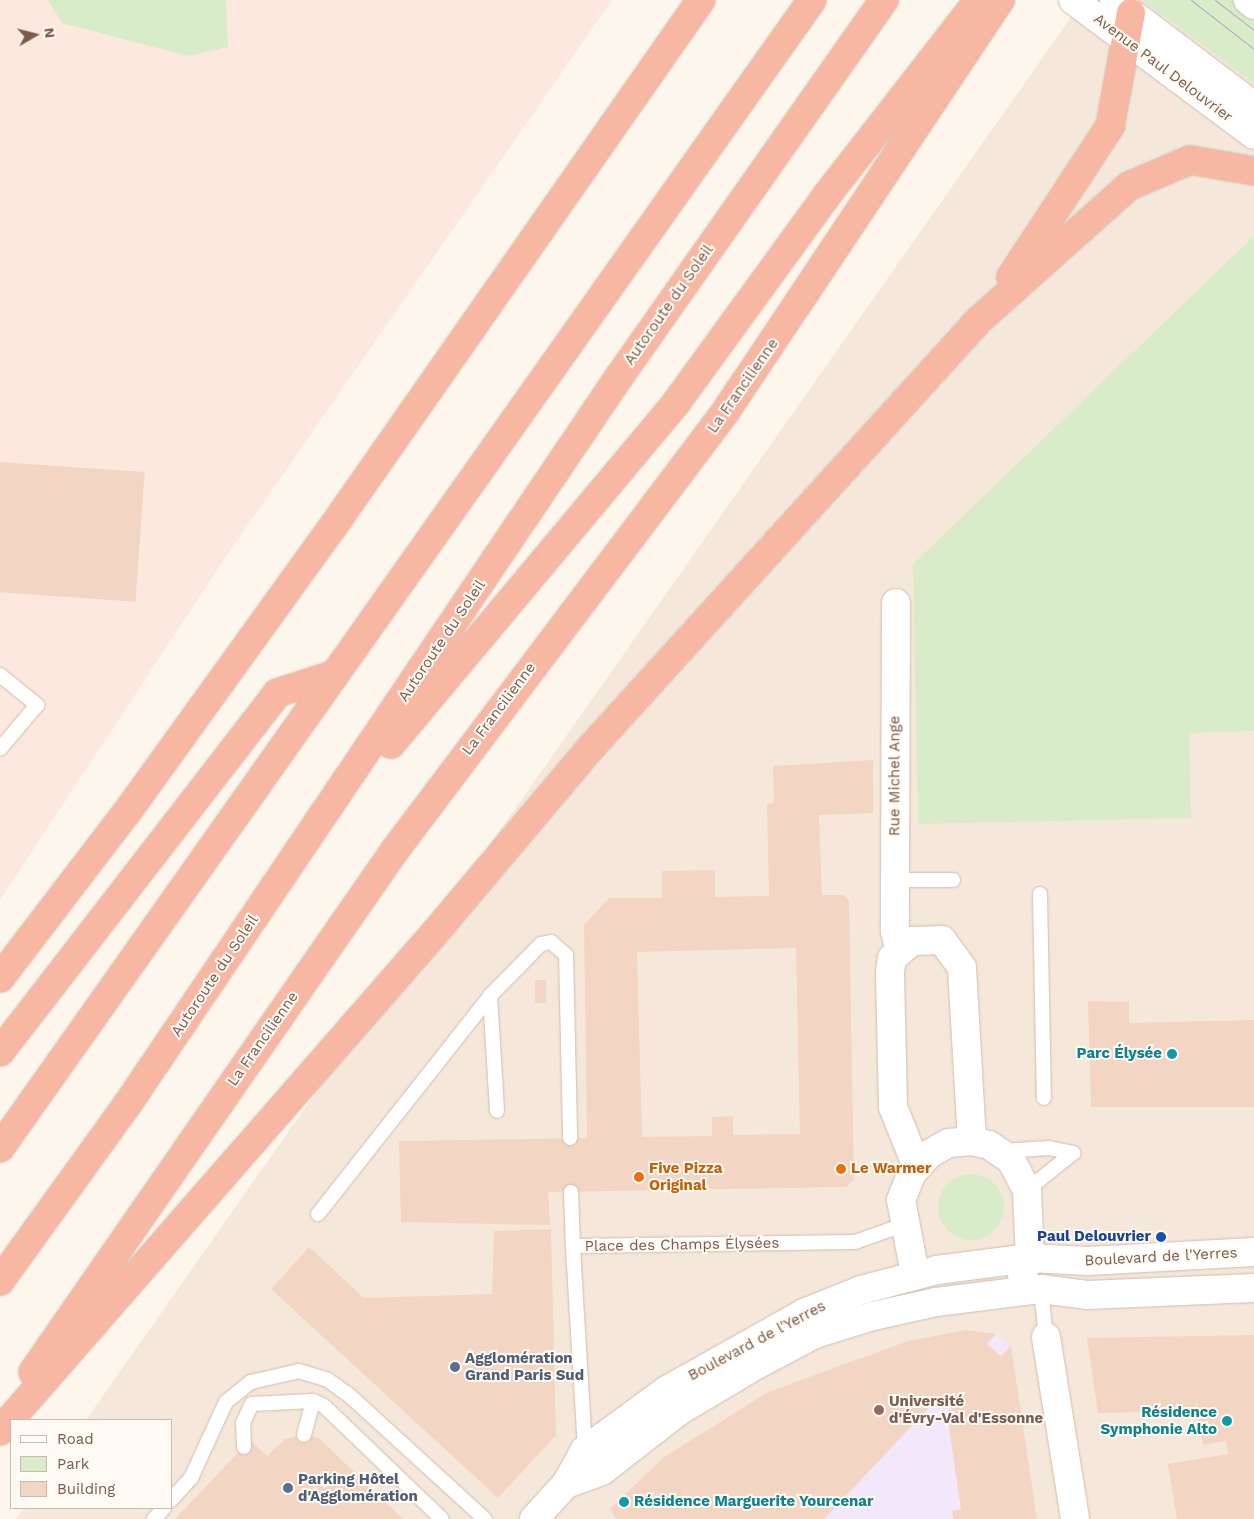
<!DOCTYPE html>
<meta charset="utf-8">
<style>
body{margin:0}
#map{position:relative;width:1254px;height:1519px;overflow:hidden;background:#fdf6ec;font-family:"Work Sans",sans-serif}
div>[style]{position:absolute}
.residential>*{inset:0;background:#f5e8da}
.commercial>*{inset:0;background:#fde8e0}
.education>*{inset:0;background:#f3e8fa}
.green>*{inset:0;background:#d8ecc9}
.round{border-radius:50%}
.building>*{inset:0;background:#f3d5c3;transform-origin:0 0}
.roads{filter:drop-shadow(0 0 1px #d1beb0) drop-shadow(0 0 1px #d1beb0)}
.lane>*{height:14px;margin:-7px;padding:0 7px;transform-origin:7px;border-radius:7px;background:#fff}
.street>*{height:28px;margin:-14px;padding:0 14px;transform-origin:14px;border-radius:14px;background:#fff}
.secondary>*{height:28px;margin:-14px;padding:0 14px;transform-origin:14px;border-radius:14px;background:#fff}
.highway>*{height:28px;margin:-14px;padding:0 14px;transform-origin:14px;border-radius:14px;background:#f7b7a3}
.tram>*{height:1px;margin:-0.5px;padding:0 0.5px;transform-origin:0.5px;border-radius:0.5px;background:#b9a8c9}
.dots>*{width:14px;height:14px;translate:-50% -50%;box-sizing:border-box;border:2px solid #fffaf3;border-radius:50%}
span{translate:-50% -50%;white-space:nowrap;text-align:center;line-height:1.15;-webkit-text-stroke:4px #fffaf3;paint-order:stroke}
.street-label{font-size:15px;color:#7a5c4d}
.culture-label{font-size:15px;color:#0d838f;font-weight:700}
.right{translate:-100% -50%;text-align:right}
.left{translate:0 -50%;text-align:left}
.food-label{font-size:15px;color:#c56008;font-weight:700}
.transit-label{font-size:15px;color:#164399;font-weight:700}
.service-label{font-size:15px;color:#4e5e75;font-weight:700}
.education-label{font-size:15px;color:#785e54;font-weight:700}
.legend{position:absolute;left:10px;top:1419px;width:162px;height:90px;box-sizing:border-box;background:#fffaf3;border:1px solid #cabbb1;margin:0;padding:6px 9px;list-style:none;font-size:15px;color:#7a5c4d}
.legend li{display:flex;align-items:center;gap:10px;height:25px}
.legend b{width:25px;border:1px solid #cabbb1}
.north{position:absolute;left:10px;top:10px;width:50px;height:50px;-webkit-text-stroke:4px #fffaf3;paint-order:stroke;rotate:82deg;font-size:14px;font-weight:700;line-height:20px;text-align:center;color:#7a5c4d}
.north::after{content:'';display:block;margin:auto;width:18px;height:22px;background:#7a5c4d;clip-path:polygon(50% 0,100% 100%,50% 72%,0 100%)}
</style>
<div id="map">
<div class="residential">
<div style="clip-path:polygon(1083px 0,1254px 0,1254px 1519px,16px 1519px,24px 1508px,171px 1508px,171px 1420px,86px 1420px)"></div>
</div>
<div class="commercial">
<div style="clip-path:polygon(0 0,612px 0,225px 558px,0 900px)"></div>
</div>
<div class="education">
<div style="clip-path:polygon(966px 1330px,996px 1334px,1011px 1346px,1037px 1519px,616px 1519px,610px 1509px,664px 1457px,768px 1392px,908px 1341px)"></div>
</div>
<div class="green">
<div style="clip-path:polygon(48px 0,226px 0,228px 47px,188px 56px,62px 23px)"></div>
<div style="clip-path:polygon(1142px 0,1232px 0,1254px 17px,1254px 83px)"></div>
<div style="clip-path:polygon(1254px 236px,1254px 731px,1189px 733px,1191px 818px,918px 824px,913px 564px)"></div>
<div class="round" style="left:938px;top:1174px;width:66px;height:66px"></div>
</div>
<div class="building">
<div style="left:0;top:462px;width:145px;height:130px;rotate:4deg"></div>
<div style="clip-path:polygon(evenodd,873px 760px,873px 813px,819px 815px,822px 895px,843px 895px,849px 900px,854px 1180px,846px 1187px,548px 1192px,550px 1225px,401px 1222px,399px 1141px,587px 1138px,584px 925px,609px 898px,662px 898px,662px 871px,715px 870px,715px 897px,769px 896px,767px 804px,774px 803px,773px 766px,873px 760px,796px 948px,800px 1134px,733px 1135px,733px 1116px,712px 1117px,712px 1136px,642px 1137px,637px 952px,796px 948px)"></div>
<div style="left:535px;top:980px;width:11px;height:23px"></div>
<div style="clip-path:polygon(1088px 1001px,1129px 1002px,1129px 1023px,1254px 1020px,1254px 1107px,1091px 1107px)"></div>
<div style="clip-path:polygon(551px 1229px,556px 1435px,498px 1498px,271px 1289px,309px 1247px,364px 1298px,492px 1294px,494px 1231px)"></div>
<div style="clip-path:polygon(966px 1330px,996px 1334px,987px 1344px,1001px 1356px,1011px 1346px,1037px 1519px,953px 1519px,952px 1511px,961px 1509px,947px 1414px,952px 1409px,940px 1396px,824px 1519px,616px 1519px,610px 1509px,664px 1457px,768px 1392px,908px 1341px)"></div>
<div style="clip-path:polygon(1254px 1335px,1254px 1519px,1177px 1519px,1168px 1464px,1228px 1454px,1226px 1441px,1203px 1445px,1196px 1401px,1196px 1411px,1098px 1413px,1087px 1338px)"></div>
<div style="clip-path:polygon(304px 1435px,319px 1438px,403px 1519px,175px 1519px,250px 1440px,267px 1456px,285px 1439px)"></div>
</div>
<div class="roads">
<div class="lane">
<div style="left:0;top:675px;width:48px;rotate:39deg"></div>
<div style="left:37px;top:705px;width:57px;rotate:130.1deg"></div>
<div style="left:895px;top:880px;width:58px"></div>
<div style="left:1040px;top:894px;width:204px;rotate:88.9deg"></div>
<div style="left:490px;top:996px;width:115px;rotate:86.5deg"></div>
<div style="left:1002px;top:1151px;width:47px;rotate:-3.7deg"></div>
<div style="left:1049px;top:1148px;width:25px;rotate:12deg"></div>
<div style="left:1027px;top:1190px;width:59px;rotate:-38.8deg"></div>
<div style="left:571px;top:1192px;width:54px;rotate:87.9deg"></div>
<div style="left:318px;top:1214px;width:278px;rotate:-51.7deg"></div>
<div style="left:490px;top:996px;width:73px;rotate:-45.6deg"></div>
<div style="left:541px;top:944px;width:10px;rotate:-11deg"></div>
<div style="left:551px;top:942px;width:20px;rotate:41deg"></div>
<div style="left:566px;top:955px;width:183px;rotate:88.7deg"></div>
<div style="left:1041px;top:1289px;width:48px;rotate:84.1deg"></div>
<div style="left:304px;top:1435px;width:35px;rotate:-75deg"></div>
<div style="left:313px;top:1401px;width:12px;rotate:24deg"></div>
<div style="left:324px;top:1406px;width:163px;rotate:43.8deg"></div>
<div style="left:244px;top:1447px;width:24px;rotate:-92deg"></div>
<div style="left:243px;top:1423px;width:21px;rotate:-65deg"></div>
<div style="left:252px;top:1404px;width:61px;rotate:-2.8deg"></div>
<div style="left:585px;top:1450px;width:204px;rotate:-93.4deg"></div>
<div style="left:573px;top:1246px;width:282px;rotate:-0.8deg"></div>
<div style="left:855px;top:1242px;width:51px;rotate:-19.5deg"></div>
<div style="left:171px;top:1500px;width:30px;rotate:-48deg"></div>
<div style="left:191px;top:1478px;width:84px;rotate:-65.3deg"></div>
<div style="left:226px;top:1402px;width:32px;rotate:-39deg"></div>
<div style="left:251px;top:1382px;width:49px;rotate:-12.9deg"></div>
<div style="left:299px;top:1371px;width:30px;rotate:17deg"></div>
<div style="left:328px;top:1380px;width:26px;rotate:36deg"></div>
<div style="left:349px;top:1395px;width:184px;rotate:42.4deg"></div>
<div style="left:154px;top:1519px;width:15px;rotate:-48deg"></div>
</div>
<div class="street">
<div style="left:1248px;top:0;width:8px;rotate:40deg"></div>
<div style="left:896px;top:603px;width:328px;rotate:90.2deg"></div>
<div style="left:895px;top:931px;width:17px;rotate:77deg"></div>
<div style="left:917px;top:1167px;width:65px;rotate:-111.8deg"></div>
<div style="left:893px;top:1107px;width:135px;rotate:-91.3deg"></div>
<div style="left:890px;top:972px;width:14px;rotate:-82deg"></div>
<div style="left:892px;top:958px;width:26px;rotate:-40deg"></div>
<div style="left:912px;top:941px;width:30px;rotate:-2deg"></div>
<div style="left:942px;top:940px;width:34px;rotate:54deg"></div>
<div style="left:962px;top:968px;width:173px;rotate:86.7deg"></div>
<div style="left:915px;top:1274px;width:75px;rotate:-100.7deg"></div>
<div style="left:901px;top:1200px;width:29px;rotate:-68deg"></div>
<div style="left:912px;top:1173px;width:25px;rotate:-48deg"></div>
<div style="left:929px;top:1154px;width:23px;rotate:-29deg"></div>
<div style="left:949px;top:1143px;width:23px;rotate:-5deg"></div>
<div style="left:972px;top:1141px;width:17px;rotate:13deg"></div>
<div style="left:989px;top:1145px;width:27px;rotate:34deg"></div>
<div style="left:1011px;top:1160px;width:34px;rotate:62deg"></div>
<div style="left:1027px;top:1190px;width:68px;rotate:87.5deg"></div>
<div style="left:1030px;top:1258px;width:18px;rotate:117deg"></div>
<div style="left:1046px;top:1337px;width:184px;rotate:80.9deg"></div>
<div style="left:566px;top:1484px;width:38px;rotate:-20deg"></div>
<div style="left:602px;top:1471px;width:98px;rotate:-37.9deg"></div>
<div style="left:679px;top:1411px;width:92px;rotate:-30.7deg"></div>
<div style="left:758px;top:1364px;width:64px;rotate:-27.8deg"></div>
<div style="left:815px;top:1334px;width:61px;rotate:-17.2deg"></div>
<div style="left:873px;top:1316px;width:65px;rotate:-12.5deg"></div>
<div style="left:936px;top:1302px;width:106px;rotate:-7.1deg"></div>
<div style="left:1041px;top:1289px;width:46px;rotate:7.4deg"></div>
<div style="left:1087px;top:1295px;width:167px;rotate:-2.4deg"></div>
<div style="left:534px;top:1519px;width:47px;rotate:-47.6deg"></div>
<div style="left:566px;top:1484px;width:39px;rotate:-61deg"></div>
<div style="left:585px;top:1450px;width:102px;rotate:-36.2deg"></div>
<div style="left:667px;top:1390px;width:157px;rotate:-29.3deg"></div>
<div style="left:804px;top:1313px;width:61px;rotate:-22deg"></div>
<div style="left:861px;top:1290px;width:79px;rotate:-14.7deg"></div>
<div style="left:937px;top:1270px;width:94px;rotate:-7.4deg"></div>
<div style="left:1030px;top:1258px;width:58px;rotate:3deg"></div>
<div style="left:1088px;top:1261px;width:166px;rotate:-3.1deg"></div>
</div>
<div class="secondary">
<div style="left:1073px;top:0;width:226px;rotate:36.7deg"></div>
<div style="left:1114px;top:0;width:176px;rotate:37.1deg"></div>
</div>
<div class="highway">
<div style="left:1011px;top:277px;width:181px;rotate:-56.7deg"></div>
<div style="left:1110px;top:126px;width:115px;rotate:-79.5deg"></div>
<div style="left:391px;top:744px;width:444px;rotate:-50.1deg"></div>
<div style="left:676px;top:403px;width:257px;rotate:-54deg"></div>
<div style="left:827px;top:195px;width:247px;rotate:-52.1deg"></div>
<div style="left:0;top:978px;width:209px;rotate:-52.6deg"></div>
<div style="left:127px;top:812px;width:366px;rotate:-54.2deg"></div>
<div style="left:341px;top:515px;width:628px;rotate:-55.05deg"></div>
<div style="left:0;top:1052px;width:453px;rotate:-52.3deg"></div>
<div style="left:277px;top:693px;width:56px;rotate:-17.8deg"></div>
<div style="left:0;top:1148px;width:1406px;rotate:-54.73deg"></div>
<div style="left:0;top:1281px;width:217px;rotate:-54.2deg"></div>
<div style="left:127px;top:1105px;width:879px;rotate:-55.95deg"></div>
<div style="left:619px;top:377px;width:461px;rotate:-54.9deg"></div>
<div style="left:33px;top:1372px;width:635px;rotate:-55.26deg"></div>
<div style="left:395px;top:850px;width:550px;rotate:-52.98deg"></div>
<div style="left:726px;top:411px;width:494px;rotate:-56.3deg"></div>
<div style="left:0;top:1431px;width:658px;rotate:-48.88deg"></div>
<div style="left:433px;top:935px;width:239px;rotate:-49.9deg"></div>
<div style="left:587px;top:752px;width:583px;rotate:-47.78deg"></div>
<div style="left:979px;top:320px;width:201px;rotate:-41.8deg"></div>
<div style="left:1129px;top:186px;width:66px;rotate:-23.1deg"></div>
<div style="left:1190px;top:160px;width:65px;rotate:9.8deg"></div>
</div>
</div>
<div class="tram">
<div style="left:1191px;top:0;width:80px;rotate:37.9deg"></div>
<div style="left:1215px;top:0;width:49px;rotate:37.6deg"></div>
</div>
<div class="dots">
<div style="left:1172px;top:1054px;background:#0f9aa8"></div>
<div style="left:841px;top:1169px;background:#e8710a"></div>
<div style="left:639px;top:1177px;background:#e8710a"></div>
<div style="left:1161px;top:1237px;background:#1a4fb4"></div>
<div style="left:455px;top:1367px;background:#5c6f8a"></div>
<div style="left:879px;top:1410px;background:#8d6e63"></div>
<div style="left:1227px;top:1421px;background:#0f9aa8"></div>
<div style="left:288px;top:1488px;background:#5c6f8a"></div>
<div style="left:624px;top:1502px;background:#0f9aa8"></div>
</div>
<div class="street-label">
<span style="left:1163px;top:68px;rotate:37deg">Avenue Paul Delouvrier</span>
<span style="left:669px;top:305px;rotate:-55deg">Autoroute du Soleil</span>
<span style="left:743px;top:386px;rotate:-55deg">La Francilienne</span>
<span style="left:442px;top:641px;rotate:-56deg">Autoroute du Soleil</span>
<span style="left:499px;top:709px;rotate:-53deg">La Francilienne</span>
<span style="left:895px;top:776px;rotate:-90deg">Rue Michel Ange</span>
<span style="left:215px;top:976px;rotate:-56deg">Autoroute du Soleil</span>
<span style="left:263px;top:1039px;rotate:-55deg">La Francilienne</span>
<span style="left:682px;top:1245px;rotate:-1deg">Place des Champs Élysées</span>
<span style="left:1161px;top:1257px;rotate:-3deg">Boulevard de l'Yerres</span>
<span style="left:757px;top:1341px;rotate:-28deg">Boulevard de l'Yerres</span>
</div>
<div class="culture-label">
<span class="right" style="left:1162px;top:1054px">Parc Élysée</span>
<span class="right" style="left:1217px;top:1421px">Résidence<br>Symphonie Alto</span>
<span class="left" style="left:634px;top:1502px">Résidence Marguerite Yourcenar</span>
</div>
<div class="food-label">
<span class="left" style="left:649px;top:1177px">Five Pizza<br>Original</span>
<span class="left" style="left:851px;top:1169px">Le Warmer</span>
</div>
<div class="transit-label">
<span class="right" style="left:1151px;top:1237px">Paul Delouvrier</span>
</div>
<div class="service-label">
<span class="left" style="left:465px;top:1367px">Agglomération<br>Grand Paris Sud</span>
<span class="left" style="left:298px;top:1488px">Parking Hôtel<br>d'Agglomération</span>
</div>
<div class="education-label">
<span class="left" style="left:889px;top:1410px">Université<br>d'Évry-Val d'Essonne</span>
</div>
<ul class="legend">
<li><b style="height:6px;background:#fff"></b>Road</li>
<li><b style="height:14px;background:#d8ecc9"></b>Park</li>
<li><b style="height:14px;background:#f3d5c3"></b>Building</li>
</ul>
<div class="north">N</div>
</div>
